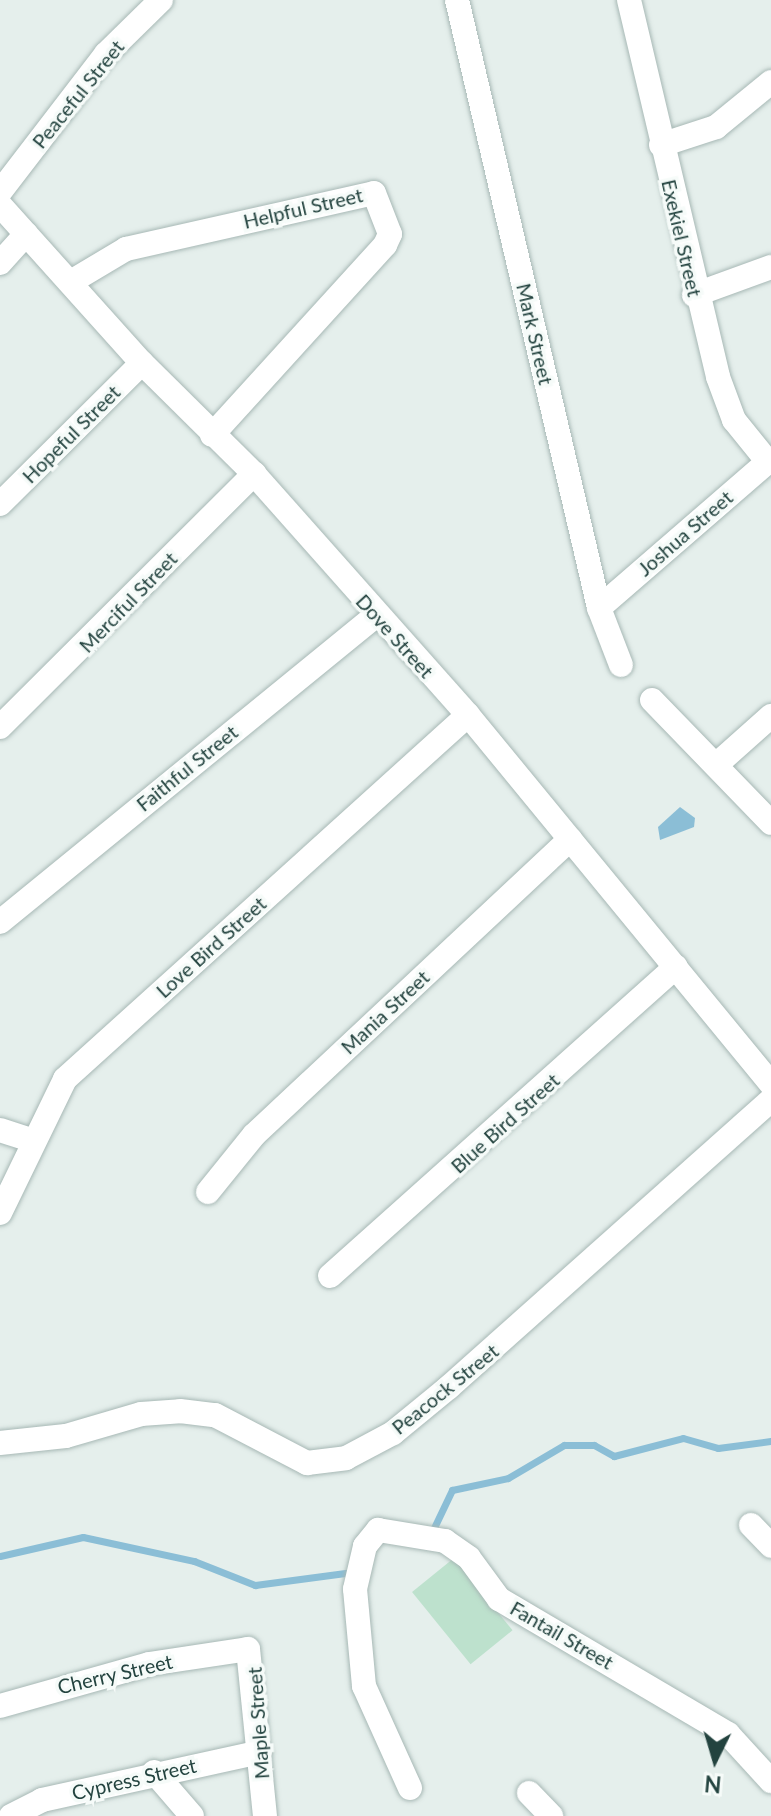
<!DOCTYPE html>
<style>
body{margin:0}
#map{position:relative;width:771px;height:1816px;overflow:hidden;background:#e5efec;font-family:Lato,sans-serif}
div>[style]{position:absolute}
.green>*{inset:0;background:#bde1cd;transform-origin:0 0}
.water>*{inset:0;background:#8bbed6}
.stream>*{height:7px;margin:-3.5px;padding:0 3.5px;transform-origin:3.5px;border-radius:3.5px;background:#8bbed6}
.roads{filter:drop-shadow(0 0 2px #a7b8b5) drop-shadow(0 0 2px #a7b8b5)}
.minor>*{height:24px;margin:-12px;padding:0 12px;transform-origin:12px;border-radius:12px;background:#fff}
span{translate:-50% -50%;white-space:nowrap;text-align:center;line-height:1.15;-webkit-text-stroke:7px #f6fbf9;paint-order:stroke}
.street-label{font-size:20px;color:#23433f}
.north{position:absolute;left:675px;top:1720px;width:80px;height:80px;-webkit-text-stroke:6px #f6fbf9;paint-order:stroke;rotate:185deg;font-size:22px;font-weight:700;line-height:32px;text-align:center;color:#23433f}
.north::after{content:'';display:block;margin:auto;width:28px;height:36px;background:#23433f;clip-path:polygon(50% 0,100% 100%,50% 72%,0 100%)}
</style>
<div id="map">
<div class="green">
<div style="left:454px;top:1558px;width:93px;height:54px;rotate:51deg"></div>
</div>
<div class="water">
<div style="clip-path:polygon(680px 807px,695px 818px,694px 827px,660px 840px,658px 827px)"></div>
</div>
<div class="stream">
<div style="left:431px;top:1534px;width:49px;rotate:-64.5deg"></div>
<div style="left:452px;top:1490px;width:57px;rotate:-12.1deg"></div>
<div style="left:508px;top:1478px;width:65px;rotate:-30.5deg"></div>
<div style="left:564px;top:1445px;width:30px"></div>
<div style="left:594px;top:1445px;width:23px;rotate:29deg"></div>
<div style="left:614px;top:1456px;width:71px;rotate:-14.6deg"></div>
<div style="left:683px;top:1438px;width:36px;rotate:16deg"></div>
<div style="left:718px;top:1448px;width:53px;rotate:-7.5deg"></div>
<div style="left:0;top:1556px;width:85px;rotate:-12.9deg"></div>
<div style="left:83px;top:1537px;width:114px;rotate:12.2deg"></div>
<div style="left:194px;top:1561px;width:66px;rotate:21.5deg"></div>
<div style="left:255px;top:1585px;width:91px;rotate:-7.6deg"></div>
</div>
<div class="roads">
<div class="minor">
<div style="left:457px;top:0;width:624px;rotate:76.85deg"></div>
<div style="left:599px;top:608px;width:61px;rotate:68.9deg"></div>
<div style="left:629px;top:0;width:387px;rotate:76.7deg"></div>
<div style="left:718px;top:377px;width:46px;rotate:69.6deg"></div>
<div style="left:734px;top:420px;width:54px;rotate:51deg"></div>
<div style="left:661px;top:145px;width:58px;rotate:-18.1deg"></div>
<div style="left:716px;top:127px;width:71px;rotate:-39.3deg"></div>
<div style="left:0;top:192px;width:174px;rotate:-52.5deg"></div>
<div style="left:106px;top:54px;width:77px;rotate:-44.5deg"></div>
<div style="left:0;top:205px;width:212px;rotate:48.1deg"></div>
<div style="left:142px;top:363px;width:158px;rotate:44.7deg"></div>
<div style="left:254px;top:474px;width:322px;rotate:48.4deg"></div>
<div style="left:468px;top:715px;width:477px;rotate:50.6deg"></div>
<div style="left:0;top:263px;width:39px;rotate:-48deg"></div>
<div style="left:74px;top:280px;width:61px;rotate:-30.8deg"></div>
<div style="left:126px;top:249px;width:254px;rotate:-12.7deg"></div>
<div style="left:374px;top:193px;width:44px;rotate:68.7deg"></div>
<div style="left:390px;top:234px;width:12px;rotate:114deg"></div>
<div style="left:385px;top:245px;width:257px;rotate:132.3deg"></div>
<div style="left:694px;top:295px;width:82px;rotate:-20deg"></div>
<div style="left:0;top:504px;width:200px;rotate:-44.8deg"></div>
<div style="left:599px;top:608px;width:228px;rotate:-40.9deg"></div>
<div style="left:652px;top:700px;width:171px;rotate:45.9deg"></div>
<div style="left:0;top:727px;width:359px;rotate:-44.9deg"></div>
<div style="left:716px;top:765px;width:74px;rotate:-41.7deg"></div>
<div style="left:0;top:922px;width:484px;rotate:-39.2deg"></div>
<div style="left:0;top:1130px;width:33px;rotate:18deg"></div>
<div style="left:208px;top:1192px;width:73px;rotate:-51.1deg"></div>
<div style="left:254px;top:1135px;width:433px;rotate:-43.1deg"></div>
<div style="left:0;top:1213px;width:149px;rotate:-64.1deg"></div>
<div style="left:65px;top:1079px;width:543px;rotate:-42.09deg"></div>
<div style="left:330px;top:1276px;width:464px;rotate:-41.8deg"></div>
<div style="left:0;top:1443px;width:66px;rotate:-6.1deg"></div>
<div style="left:66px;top:1436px;width:78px;rotate:-16.3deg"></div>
<div style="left:141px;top:1414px;width:39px;rotate:-4deg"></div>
<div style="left:180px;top:1411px;width:35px;rotate:7deg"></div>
<div style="left:215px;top:1415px;width:104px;rotate:27.6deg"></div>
<div style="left:307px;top:1463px;width:39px;rotate:-7deg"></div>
<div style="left:346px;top:1458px;width:53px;rotate:-28deg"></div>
<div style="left:393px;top:1433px;width:72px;rotate:-39.4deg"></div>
<div style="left:449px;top:1387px;width:431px;rotate:-41.7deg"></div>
<div style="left:751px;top:1525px;width:29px;rotate:46deg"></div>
<div style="left:0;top:1706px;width:155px;rotate:-15.7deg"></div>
<div style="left:149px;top:1664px;width:100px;rotate:-8.6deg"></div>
<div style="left:248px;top:1649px;width:168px;rotate:84.2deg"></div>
<div style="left:154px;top:1772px;width:58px;rotate:49.2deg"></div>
<div style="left:410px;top:1788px;width:112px;rotate:-114.3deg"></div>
<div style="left:364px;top:1686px;width:97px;rotate:-95.3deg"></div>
<div style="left:355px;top:1589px;width:44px;rotate:-76.9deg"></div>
<div style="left:365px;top:1546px;width:21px;rotate:-51deg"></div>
<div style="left:378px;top:1530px;width:68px;rotate:9.3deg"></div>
<div style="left:445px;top:1541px;width:29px;rotate:35deg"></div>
<div style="left:469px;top:1558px;width:51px;rotate:53.8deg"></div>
<div style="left:499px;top:1599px;width:266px;rotate:30.5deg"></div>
<div style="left:728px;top:1734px;width:64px;rotate:47.5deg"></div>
<div style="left:529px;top:1793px;width:32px;rotate:46deg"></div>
<div style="left:11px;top:1816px;width:35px;rotate:-27deg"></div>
<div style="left:42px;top:1800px;width:223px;rotate:-12.4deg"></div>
</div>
</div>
<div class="street-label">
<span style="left:78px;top:94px;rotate:-51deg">Peaceful Street</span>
<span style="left:303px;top:208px;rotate:-13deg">Helpful Street</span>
<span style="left:682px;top:238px;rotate:77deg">Exekiel Street</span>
<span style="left:535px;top:334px;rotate:77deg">Mark Street</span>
<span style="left:71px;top:434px;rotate:-45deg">Hopeful Street</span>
<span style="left:685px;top:533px;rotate:-41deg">Joshua Street</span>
<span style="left:128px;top:602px;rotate:-46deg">Merciful Street</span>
<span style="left:395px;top:636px;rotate:48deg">Dove Street</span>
<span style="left:187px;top:768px;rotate:-39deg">Faithful Street</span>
<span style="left:211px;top:947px;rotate:-42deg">Love Bird Street</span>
<span style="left:385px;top:1012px;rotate:-43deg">Mania Street</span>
<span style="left:505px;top:1123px;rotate:-42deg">Blue Bird Street</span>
<span style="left:445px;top:1389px;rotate:-39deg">Peacock Street</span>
<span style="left:562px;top:1635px;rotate:30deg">Fantail Street</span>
<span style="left:115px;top:1674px;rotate:-13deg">Cherry Street</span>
<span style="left:258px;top:1723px;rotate:-94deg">Maple Street</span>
<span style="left:134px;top:1779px;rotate:-13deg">Cypress Street</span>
</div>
<div class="north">N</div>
</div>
